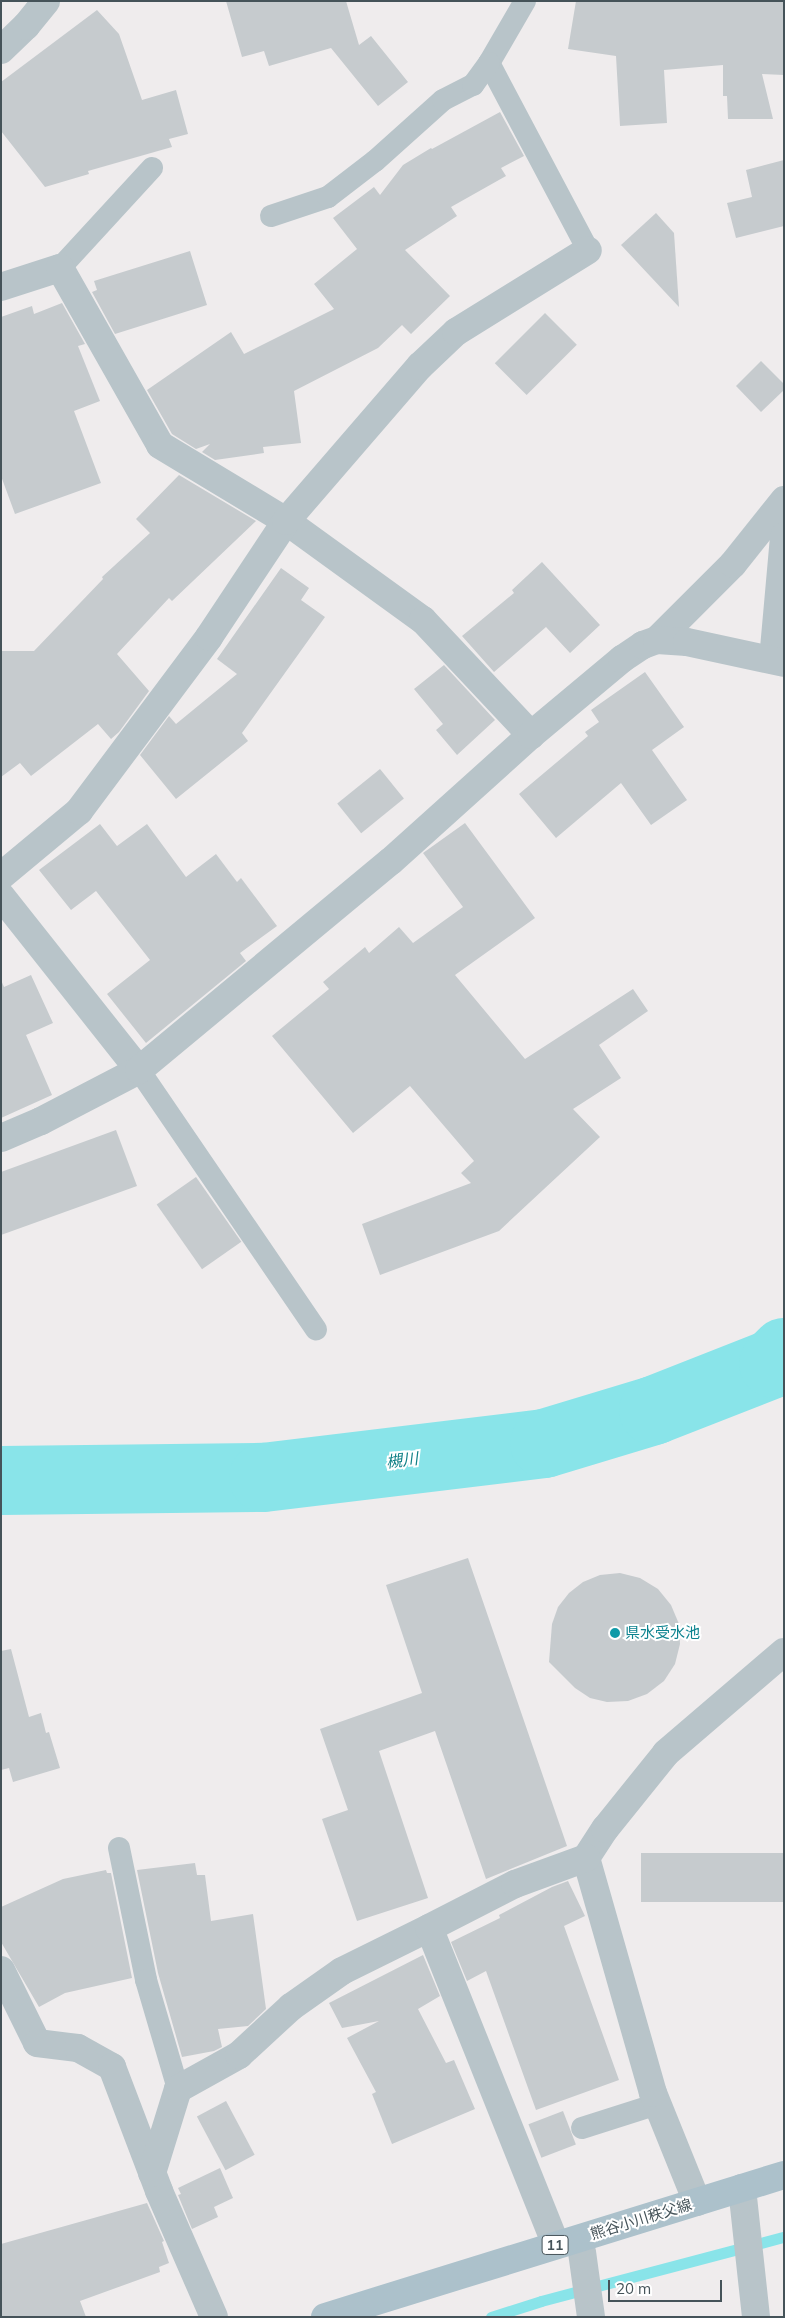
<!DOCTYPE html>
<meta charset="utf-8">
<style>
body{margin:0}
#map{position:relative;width:785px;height:2318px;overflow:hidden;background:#efeced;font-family:Mulish,"Noto Sans JP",sans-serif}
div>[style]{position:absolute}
.stream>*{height:11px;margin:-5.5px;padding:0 5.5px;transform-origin:5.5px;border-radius:5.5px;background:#89e4e9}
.river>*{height:69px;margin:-34.5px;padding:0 34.5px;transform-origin:34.5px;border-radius:34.5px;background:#89e4e9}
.building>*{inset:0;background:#c6cbce;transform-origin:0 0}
.service>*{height:22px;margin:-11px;padding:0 11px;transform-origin:11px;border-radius:11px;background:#b8c4c9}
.minor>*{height:28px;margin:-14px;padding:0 14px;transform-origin:14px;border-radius:14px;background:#b8c4c9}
.primary>*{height:28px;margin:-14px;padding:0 14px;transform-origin:14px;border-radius:14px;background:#acc1cb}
.dots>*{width:14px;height:14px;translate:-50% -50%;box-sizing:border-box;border:2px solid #fff;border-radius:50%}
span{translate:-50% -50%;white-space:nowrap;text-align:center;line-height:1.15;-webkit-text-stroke:4px #fff;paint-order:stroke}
.shield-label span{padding:1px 4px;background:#fff;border:1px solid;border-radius:4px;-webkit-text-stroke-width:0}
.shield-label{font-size:14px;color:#455359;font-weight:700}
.culture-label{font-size:15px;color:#0d838f}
.left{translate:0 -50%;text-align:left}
.street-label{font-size:15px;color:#455359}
.water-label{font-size:16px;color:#0f7f85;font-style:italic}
.frame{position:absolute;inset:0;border:2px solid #455359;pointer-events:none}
.scale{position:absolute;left:608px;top:2280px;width:114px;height:22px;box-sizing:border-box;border:2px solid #455359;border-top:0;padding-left:6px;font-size:15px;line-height:18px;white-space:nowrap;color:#455359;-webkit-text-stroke:4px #fff;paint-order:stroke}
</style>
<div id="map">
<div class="stream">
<div style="left:491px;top:2317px;width:52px;rotate:-17.7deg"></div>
<div style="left:541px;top:2301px;width:251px;rotate:-14.8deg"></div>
</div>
<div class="river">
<div style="left:1px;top:1480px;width:262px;rotate:-0.7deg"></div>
<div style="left:263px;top:1477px;width:283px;rotate:-6.9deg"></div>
<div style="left:544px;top:1443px;width:114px;rotate:-16.8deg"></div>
<div style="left:653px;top:1410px;width:129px;rotate:-21.4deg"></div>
<div style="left:773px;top:1363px;width:16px;rotate:-45deg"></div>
</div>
<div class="building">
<div style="clip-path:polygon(226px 1px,346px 1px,359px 45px,371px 36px,408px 82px,378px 106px,331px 48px,269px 66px,264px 51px,242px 57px)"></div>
<div style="clip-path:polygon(576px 1px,784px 1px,784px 75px,762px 74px,773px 119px,728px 119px,727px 96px,723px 96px,723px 65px,664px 70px,667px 123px,620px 126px,616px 56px,568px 49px)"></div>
<div style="clip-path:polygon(97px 10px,119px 34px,142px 100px,176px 90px,188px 134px,169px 139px,172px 147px,88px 171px,89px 174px,45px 187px,1px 131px,1px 82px)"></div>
<div style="clip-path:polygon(500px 112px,524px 156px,501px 168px,506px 176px,451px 207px,457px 216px,405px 250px,450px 296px,411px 334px,402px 325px,378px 348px,294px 391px,301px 443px,263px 447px,264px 453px,215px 460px,202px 452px,210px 444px,196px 449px,172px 434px,147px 390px,231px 332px,244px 354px,334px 309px,314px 284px,357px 249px,333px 218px,374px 187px,380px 195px,403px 165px,431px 148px,432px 149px)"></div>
<div style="clip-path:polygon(784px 160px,784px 226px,736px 238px,727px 203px,752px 197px,746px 170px)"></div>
<div style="clip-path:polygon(656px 213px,674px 233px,679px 307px,621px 245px)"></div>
<div style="clip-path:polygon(190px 251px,207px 305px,115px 334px,92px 292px,97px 290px,94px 281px)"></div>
<div style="clip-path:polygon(62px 303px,85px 344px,78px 346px,100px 401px,74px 411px,101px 483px,15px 514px,1px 476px,1px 317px,32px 306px,34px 314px)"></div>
<div style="left:545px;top:313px;width:45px;height:71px;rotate:45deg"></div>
<div style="clip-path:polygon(761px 361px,784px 384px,784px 390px,761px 412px,736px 386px)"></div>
<div style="clip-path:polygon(179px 475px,256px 521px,172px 601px,169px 598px,117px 654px,149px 691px,119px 732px,111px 739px,98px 724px,31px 776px,20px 763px,1px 777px,1px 651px,34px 651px,103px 579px,102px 577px,150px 533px,136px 519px)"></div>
<div style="clip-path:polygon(542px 562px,600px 625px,570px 653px,546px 627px,494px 672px,462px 636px,514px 593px,512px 590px)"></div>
<div style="clip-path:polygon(281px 568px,309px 588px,301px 600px,325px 617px,242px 733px,248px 741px,176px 799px,140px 755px,169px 716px,176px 724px,237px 674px,217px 659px)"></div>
<div style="clip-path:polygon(444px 665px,495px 720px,457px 755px,436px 730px,443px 724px,414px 689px)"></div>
<div style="clip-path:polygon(645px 672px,684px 727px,652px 750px,687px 800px,651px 825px,621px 783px,556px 838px,519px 794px,588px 736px,585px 732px,599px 722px,591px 710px)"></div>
<div style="left:380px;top:769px;width:38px;height:55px;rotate:51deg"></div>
<div style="clip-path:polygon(465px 823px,535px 918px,455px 975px,525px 1059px,633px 989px,648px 1011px,599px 1045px,621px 1078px,573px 1109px,600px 1137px,499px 1231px,380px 1275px,362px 1224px,471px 1183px,461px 1173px,474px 1161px,410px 1086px,353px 1133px,272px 1036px,329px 989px,323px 982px,365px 947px,369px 953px,399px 927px,413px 943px,463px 907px,423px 853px)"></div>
<div style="clip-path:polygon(100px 824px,117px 846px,147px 824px,186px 877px,216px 854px,237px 882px,241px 878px,277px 926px,240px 953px,246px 961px,146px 1043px,107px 994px,150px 960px,96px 891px,71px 910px,39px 870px)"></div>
<div style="clip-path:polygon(31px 975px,53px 1023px,26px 1035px,52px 1095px,1px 1118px,1px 980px,4px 987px)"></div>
<div style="clip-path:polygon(116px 1130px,137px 1186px,1px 1235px,1px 1172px)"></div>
<div style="left:196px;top:1177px;width:79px;height:48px;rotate:55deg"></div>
<div style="clip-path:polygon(468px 1558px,567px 1846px,486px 1879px,435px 1731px,379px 1751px,428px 1898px,357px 1921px,322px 1819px,348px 1810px,320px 1729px,422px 1693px,386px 1585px)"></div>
<div style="clip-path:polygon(620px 1573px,640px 1578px,658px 1589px,671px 1605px,679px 1624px,680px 1644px,675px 1664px,664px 1681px,647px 1694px,628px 1701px,607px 1702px,590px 1698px,575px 1688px,549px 1662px,552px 1624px,558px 1607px,569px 1593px,583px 1582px,600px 1575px)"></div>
<div style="clip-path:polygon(11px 1649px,29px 1717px,41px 1713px,46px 1733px,49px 1732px,60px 1768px,13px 1782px,9px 1768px,1px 1770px,1px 1651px)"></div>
<div style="left:784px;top:1853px;width:49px;height:143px;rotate:90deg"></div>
<div style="clip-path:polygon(195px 1863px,197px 1875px,205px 1875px,211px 1921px,253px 1914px,266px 2009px,248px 2026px,218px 2029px,222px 2047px,214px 2051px,182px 2057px,158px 1973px,137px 1870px)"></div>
<div style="clip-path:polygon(106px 1870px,107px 1873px,111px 1873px,132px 1978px,65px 1993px,39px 2007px,1px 1942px,1px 1907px,63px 1879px)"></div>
<div style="clip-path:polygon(568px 1881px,585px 1916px,564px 1926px,619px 2080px,536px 2110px,486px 1971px,467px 1981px,451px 1942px,500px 1918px,499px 1915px,552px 1887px)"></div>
<div style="clip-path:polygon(423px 1955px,440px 1996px,418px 2009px,446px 2063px,454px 2060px,475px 2109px,392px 2144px,372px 2094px,376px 2092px,347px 2038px,379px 2021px,342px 2028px,329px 2003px)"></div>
<div style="left:226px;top:2101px;width:61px;height:33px;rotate:62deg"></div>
<div style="left:563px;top:2111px;width:36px;height:37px;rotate:69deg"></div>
<div style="clip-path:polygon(220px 2168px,233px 2198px,214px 2207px,218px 2217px,192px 2229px,178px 2195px,181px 2194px,178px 2188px)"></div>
<div style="clip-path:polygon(147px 2203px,164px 2241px,162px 2242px,169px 2263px,159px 2267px,160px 2272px,80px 2301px,86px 2317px,1px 2317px,1px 2244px)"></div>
</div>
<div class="service">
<div style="left:525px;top:1px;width:72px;rotate:120.1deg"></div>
<div style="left:489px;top:63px;width:212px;rotate:62.1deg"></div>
<div style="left:271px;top:216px;width:60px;rotate:-18.4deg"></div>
<div style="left:328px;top:197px;width:59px;rotate:-37.5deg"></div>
<div style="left:375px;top:161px;width:91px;rotate:-41.9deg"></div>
<div style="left:443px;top:100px;width:34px;rotate:-27deg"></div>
<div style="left:473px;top:85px;width:27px;rotate:-54deg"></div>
<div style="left:60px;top:268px;width:136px;rotate:-47.4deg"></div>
<div style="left:139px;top:1070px;width:314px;rotate:55.7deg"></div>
<div style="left:119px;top:1848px;width:135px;rotate:78.4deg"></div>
<div style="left:146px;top:1980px;width:114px;rotate:73.6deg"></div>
<div style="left:582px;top:2128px;width:79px;rotate:-17.7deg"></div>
</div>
<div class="minor">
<div style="left:1px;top:50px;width:35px;rotate:-44deg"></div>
<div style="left:26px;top:26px;width:32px;rotate:-51deg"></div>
<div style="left:1px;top:287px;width:62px;rotate:-17.9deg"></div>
<div style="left:60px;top:268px;width:203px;rotate:60.5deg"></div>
<div style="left:160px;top:445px;width:147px;rotate:31.1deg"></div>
<div style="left:286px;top:521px;width:169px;rotate:35.9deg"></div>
<div style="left:423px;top:620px;width:158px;rotate:46.8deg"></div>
<div style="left:657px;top:640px;width:107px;rotate:-45deg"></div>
<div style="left:733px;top:564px;width:82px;rotate:-51.4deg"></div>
<div style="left:773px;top:660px;width:124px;rotate:-84.9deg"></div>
<div style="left:1px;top:876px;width:102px;rotate:-39.8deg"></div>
<div style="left:79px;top:811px;width:217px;rotate:-53.2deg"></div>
<div style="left:209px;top:637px;width:139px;rotate:-56.4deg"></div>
<div style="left:286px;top:521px;width:205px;rotate:-49.2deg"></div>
<div style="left:420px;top:366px;width:50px;rotate:-43.4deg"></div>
<div style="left:456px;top:332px;width:155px;rotate:-31.8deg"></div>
<div style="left:1px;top:896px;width:222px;rotate:51.6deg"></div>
<div style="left:1px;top:1138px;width:43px;rotate:-23deg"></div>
<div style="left:41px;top:1121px;width:110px;rotate:-27.5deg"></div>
<div style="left:139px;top:1070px;width:327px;rotate:-39.7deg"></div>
<div style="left:391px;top:861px;width:188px;rotate:-42deg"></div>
<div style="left:531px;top:735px;width:119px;rotate:-39.9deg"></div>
<div style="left:622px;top:659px;width:25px;rotate:-34deg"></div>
<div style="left:643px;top:645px;width:15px;rotate:-20deg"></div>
<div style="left:657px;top:640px;width:30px;rotate:4deg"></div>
<div style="left:687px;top:642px;width:99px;rotate:12.2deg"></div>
<div style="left:1px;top:1970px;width:81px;rotate:63.7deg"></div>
<div style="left:37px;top:2043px;width:41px;rotate:7deg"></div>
<div style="left:78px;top:2048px;width:39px;rotate:29deg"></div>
<div style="left:112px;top:2067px;width:133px;rotate:69.2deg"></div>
<div style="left:159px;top:2191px;width:137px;rotate:66.4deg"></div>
<div style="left:152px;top:2173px;width:88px;rotate:-72.8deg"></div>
<div style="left:178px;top:2089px;width:70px;rotate:-29.1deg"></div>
<div style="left:239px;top:2055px;width:71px;rotate:-42.7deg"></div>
<div style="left:291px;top:2007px;width:62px;rotate:-35.2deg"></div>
<div style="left:342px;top:1971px;width:97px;rotate:-26.3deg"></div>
<div style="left:742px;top:2188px;width:130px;rotate:83.8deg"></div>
<div style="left:697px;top:2202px;width:118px;rotate:-112deg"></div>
<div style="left:653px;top:2093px;width:244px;rotate:-105.9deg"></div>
<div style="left:586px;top:1858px;width:35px;rotate:-57deg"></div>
<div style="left:605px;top:1829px;width:97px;rotate:-51.2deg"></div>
<div style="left:666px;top:1753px;width:155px;rotate:-40.6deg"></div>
<div style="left:556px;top:2245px;width:341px;rotate:-111.8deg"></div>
<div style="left:429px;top:1928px;width:97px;rotate:-27.1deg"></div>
<div style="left:515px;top:1884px;width:76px;rotate:-20.1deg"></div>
<div style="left:582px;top:2252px;width:66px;rotate:82.1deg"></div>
</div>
<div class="primary">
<div style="left:325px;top:2317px;width:480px;rotate:-17.2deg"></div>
</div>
<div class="dots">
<div style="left:615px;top:1633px;background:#0f9aa8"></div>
</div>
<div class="shield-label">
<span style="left:555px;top:2245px">11</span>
</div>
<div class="culture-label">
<span class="left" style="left:625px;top:1633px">県水受水池</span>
</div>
<div class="street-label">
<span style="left:641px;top:2219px;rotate:-17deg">熊谷小川秩父線</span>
</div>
<div class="water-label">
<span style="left:402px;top:1460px;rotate:-7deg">槻川</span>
</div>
<div class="frame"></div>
<div class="scale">20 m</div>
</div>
